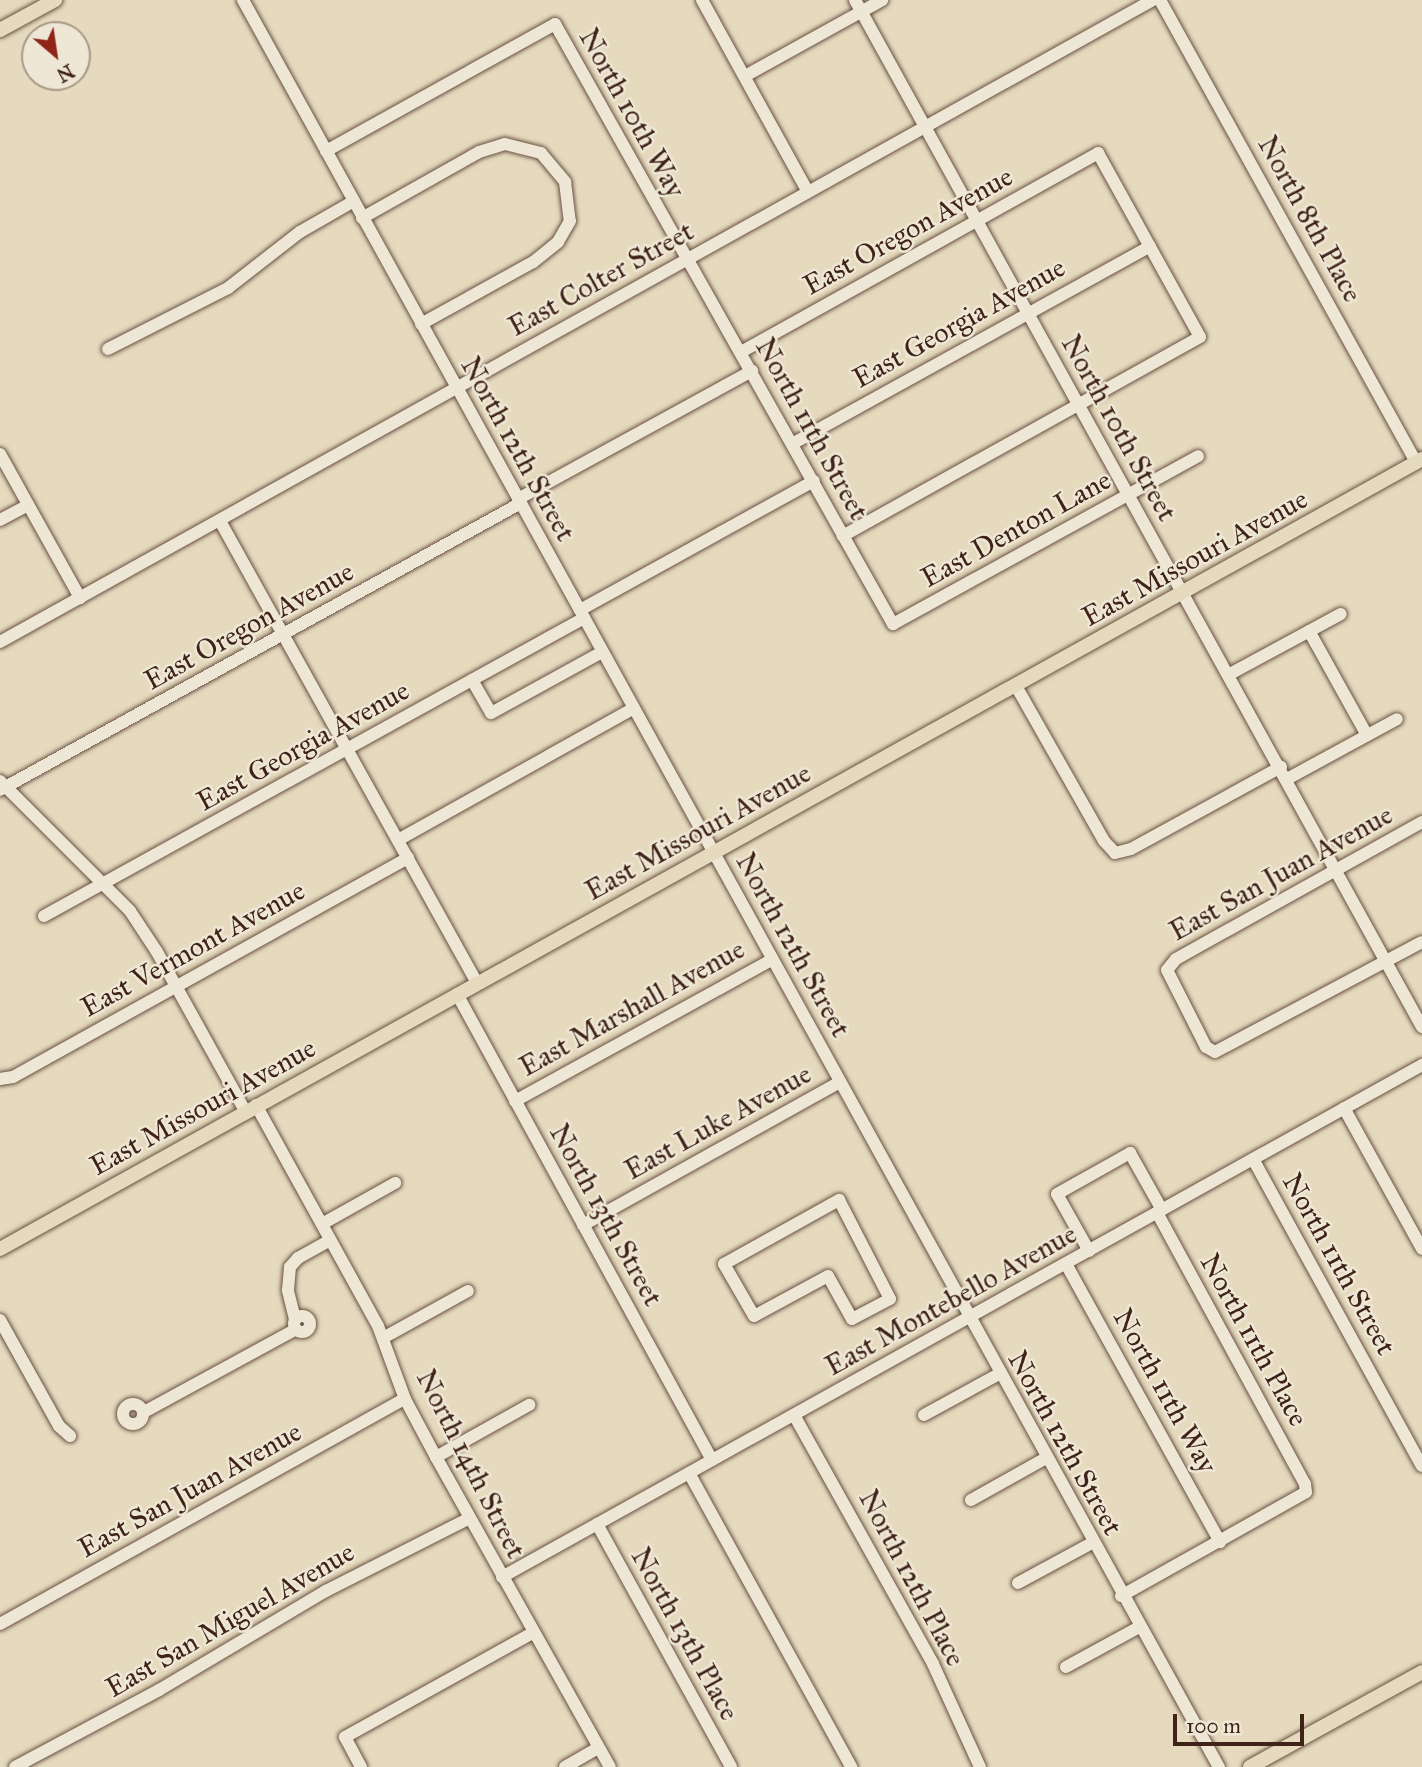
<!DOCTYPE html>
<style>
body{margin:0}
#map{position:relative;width:1422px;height:1767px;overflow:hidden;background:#e5dabe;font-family:"IM FELL Great Primer",serif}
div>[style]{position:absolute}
.roads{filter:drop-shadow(0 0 2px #695142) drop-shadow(0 0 2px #695142)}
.minor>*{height:12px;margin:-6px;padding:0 6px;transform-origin:6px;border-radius:6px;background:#eee7d5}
.minor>.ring{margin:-6px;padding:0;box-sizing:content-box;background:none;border:12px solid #eee7d5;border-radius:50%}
.major>*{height:14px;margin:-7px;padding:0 7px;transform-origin:7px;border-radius:7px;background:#e5dabe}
span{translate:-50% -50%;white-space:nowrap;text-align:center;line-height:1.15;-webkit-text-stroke:5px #eee7d5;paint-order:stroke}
.street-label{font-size:28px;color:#402318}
.north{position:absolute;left:21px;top:21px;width:70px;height:70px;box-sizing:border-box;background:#eee7d5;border:2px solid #a89989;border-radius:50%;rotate:151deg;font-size:19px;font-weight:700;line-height:28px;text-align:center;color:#402318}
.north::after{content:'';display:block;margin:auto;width:24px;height:32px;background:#8f2418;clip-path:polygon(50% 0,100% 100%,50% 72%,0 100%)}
.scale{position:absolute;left:1173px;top:1714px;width:131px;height:32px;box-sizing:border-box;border:4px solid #402318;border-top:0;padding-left:9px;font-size:21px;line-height:24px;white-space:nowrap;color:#402318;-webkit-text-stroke:5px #eee7d5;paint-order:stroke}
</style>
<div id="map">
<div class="roads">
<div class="minor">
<div style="left:243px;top:0;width:2019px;rotate:61.09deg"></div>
<div style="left:702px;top:0;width:219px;rotate:61.1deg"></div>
<div style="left:855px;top:0;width:1173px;rotate:61.1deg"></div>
<div style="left:1160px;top:0;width:528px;rotate:61.01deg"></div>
<div style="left:745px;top:76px;width:157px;rotate:-29deg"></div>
<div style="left:326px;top:151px;width:262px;rotate:-29deg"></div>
<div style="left:555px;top:24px;width:689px;rotate:60.61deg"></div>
<div style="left:893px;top:624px;width:348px;rotate:-28.8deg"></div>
<div style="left:362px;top:218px;width:134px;rotate:-29.4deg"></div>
<div style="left:479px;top:152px;width:27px;rotate:-17deg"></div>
<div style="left:505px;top:144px;width:37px;rotate:14deg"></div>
<div style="left:541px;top:153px;width:38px;rotate:50deg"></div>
<div style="left:565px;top:182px;width:39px;rotate:83deg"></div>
<div style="left:570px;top:221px;width:24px;rotate:120deg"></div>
<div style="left:558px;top:242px;width:32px;rotate:141deg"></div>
<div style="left:533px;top:262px;width:128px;rotate:151deg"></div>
<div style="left:108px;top:349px;width:135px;rotate:-26.9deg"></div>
<div style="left:228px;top:288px;width:91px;rotate:-37.9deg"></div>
<div style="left:300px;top:232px;width:62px;rotate:-29.9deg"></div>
<div style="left:741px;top:352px;width:409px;rotate:-29.1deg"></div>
<div style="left:1098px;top:153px;width:210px;rotate:61deg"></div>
<div style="left:1200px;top:337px;width:409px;rotate:150.9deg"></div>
<div style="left:792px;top:444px;width:409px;rotate:-28.9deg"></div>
<div style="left:0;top:454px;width:165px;rotate:60.9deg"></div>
<div style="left:518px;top:499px;width:267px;rotate:-28.7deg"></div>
<div style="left:0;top:520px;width:32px;rotate:-28deg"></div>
<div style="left:220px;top:521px;width:529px;rotate:60.91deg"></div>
<div style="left:580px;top:610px;width:267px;rotate:-28.9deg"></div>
<div style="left:1309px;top:631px;width:119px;rotate:60.9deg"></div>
<div style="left:0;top:642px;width:1320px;rotate:-29.11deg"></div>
<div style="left:1228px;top:675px;width:128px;rotate:-28.4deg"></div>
<div style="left:472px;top:680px;width:38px;rotate:60deg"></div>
<div style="left:491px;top:713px;width:127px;rotate:-28.8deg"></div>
<div style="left:1016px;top:686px;width:178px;rotate:60.4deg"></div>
<div style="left:1104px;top:841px;width:16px;rotate:47deg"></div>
<div style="left:1115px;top:853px;width:16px;rotate:-14deg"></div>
<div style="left:1131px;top:849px;width:171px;rotate:-28.7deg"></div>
<div style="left:1287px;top:779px;width:125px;rotate:-28.6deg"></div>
<div style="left:0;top:781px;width:184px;rotate:45deg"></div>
<div style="left:130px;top:911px;width:49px;rotate:56.6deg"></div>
<div style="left:157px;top:952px;width:182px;rotate:61deg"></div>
<div style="left:0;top:790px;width:595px;rotate:-28.85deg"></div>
<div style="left:1422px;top:822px;width:282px;rotate:150.9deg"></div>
<div style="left:1176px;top:959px;width:14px;rotate:129deg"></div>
<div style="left:1167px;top:970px;width:86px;rotate:63.1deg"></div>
<div style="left:1206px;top:1047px;width:10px;rotate:29deg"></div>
<div style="left:1215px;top:1052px;width:234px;rotate:-28deg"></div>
<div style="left:398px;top:840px;width:270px;rotate:-29.2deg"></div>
<div style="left:44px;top:916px;width:617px;rotate:-28.89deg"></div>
<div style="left:457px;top:994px;width:531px;rotate:61.31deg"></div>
<div style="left:0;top:1079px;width:13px;rotate:-9deg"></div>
<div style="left:13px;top:1077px;width:452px;rotate:-29deg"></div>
<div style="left:515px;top:1101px;width:294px;rotate:-28.8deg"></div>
<div style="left:256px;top:1105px;width:252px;rotate:61.1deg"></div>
<div style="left:378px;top:1326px;width:78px;rotate:69.7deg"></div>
<div style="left:405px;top:1399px;width:66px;rotate:61.9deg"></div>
<div style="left:436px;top:1457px;width:355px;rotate:60.7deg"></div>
<div style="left:1344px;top:1108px;width:161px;rotate:61deg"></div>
<div style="left:1253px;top:1159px;width:350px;rotate:61.2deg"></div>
<div style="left:839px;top:1200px;width:111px;rotate:62.7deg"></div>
<div style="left:890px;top:1299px;width:43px;rotate:152.2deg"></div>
<div style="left:852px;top:1319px;width:49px;rotate:-119.2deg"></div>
<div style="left:828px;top:1276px;width:84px;rotate:151.6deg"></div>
<div style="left:754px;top:1316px;width:60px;rotate:-120deg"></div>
<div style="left:724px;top:1264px;width:132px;rotate:-29.1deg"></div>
<div style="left:322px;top:1224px;width:84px;rotate:-29.3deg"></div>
<div style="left:583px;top:1225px;width:294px;rotate:-29.1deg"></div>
<div style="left:1089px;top:1251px;width:65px;rotate:-119.3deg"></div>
<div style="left:1057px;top:1194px;width:84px;rotate:-29.3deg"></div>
<div style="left:1130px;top:1153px;width:65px;rotate:60.7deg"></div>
<div style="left:1066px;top:1264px;width:318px;rotate:61deg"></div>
<div class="ring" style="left:294px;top:1316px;width:4px;height:4px"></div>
<div style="left:295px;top:1319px;width:30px;rotate:-104deg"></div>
<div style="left:288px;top:1290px;width:23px;rotate:-85deg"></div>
<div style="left:290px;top:1267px;width:12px;rotate:-48deg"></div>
<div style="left:298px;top:1258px;width:37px;rotate:-29deg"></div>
<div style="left:0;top:1320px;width:121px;rotate:60.9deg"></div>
<div style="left:59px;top:1426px;width:15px;rotate:42deg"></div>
<div style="left:383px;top:1338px;width:97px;rotate:-28.9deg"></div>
<div class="ring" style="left:123px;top:1404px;width:8px;height:8px"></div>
<div style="left:144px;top:1412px;width:173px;rotate:-28.6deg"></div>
<div style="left:794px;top:1415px;width:285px;rotate:60.8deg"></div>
<div style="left:933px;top:1664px;width:113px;rotate:65.5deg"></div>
<div style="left:924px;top:1415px;width:85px;rotate:-28.7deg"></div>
<div style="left:436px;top:1457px;width:107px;rotate:-29.2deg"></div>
<div style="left:689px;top:1473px;width:336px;rotate:61.1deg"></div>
<div style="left:971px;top:1500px;width:86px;rotate:-29.2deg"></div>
<div style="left:597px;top:1524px;width:277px;rotate:61.1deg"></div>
<div style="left:502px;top:1577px;width:1053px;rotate:-29.1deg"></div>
<div style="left:1018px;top:1583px;width:84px;rotate:-28.4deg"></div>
<div style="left:1121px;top:1596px;width:212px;rotate:-29.3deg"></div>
<div style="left:1306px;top:1492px;width:8px;rotate:-97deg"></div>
<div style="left:1305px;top:1484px;width:309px;rotate:-118.6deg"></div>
<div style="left:0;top:1624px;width:463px;rotate:-29.1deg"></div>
<div style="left:1066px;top:1667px;width:83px;rotate:-28.7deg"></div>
<div style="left:15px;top:1767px;width:163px;rotate:-28.1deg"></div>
<div style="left:159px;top:1690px;width:194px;rotate:-30.7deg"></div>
<div style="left:326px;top:1591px;width:161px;rotate:-26.9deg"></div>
<div style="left:361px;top:1767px;width:34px;rotate:-118deg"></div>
<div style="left:345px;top:1737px;width:215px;rotate:-29deg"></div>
<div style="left:565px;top:1767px;width:38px;rotate:-30deg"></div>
</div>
<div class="major">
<div style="left:0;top:30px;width:63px;rotate:-28.6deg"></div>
<div style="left:0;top:1249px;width:1627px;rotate:-29.05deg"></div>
<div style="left:1250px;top:1767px;width:196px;rotate:-28.9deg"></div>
</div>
</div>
<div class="street-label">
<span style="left:632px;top:113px;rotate:61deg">North 10th Way</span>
<span style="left:1310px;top:219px;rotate:61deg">North 8th Place</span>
<span style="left:908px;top:231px;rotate:-29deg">East Oregon Avenue</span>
<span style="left:601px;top:279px;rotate:-29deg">East Colter Street</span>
<span style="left:959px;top:323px;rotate:-29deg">East Georgia Avenue</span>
<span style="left:1119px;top:428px;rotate:61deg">North 10th Street</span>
<span style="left:812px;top:429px;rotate:61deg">North 11th Street</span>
<span style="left:518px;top:449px;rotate:61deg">North 12th Street</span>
<span style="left:1016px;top:529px;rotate:-29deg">East Denton Lane</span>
<span style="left:1195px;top:558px;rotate:-29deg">East Missouri Avenue</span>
<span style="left:249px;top:626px;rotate:-29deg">East Oregon Avenue</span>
<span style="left:303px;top:746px;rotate:-29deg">East Georgia Avenue</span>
<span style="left:698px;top:832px;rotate:-29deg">East Missouri Avenue</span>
<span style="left:1281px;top:873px;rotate:-29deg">East San Juan Avenue</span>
<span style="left:793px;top:945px;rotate:61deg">North 12th Street</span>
<span style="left:193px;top:949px;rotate:-29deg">East Vermont Avenue</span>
<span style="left:632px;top:1008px;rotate:-29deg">East Marshall Avenue</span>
<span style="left:203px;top:1107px;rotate:-29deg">East Missouri Avenue</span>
<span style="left:718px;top:1122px;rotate:-29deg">East Luke Avenue</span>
<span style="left:606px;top:1215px;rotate:61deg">North 13th Street</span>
<span style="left:1339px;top:1264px;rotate:61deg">North 11th Street</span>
<span style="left:951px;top:1300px;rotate:-29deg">East Montebello Avenue</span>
<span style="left:1254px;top:1340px;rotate:61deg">North 11th Place</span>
<span style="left:1165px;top:1391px;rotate:61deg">North 11th Way</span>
<span style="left:1065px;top:1443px;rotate:61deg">North 12th Street</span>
<span style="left:471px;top:1464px;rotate:63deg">North 14th Street</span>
<span style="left:190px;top:1490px;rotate:-29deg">East San Juan Avenue</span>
<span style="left:912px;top:1578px;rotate:62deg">North 12th Place</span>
<span style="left:230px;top:1620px;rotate:-30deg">East San Miguel Avenue</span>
<span style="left:685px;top:1634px;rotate:61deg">North 13th Place</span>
</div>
<div class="north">N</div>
<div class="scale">100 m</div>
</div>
